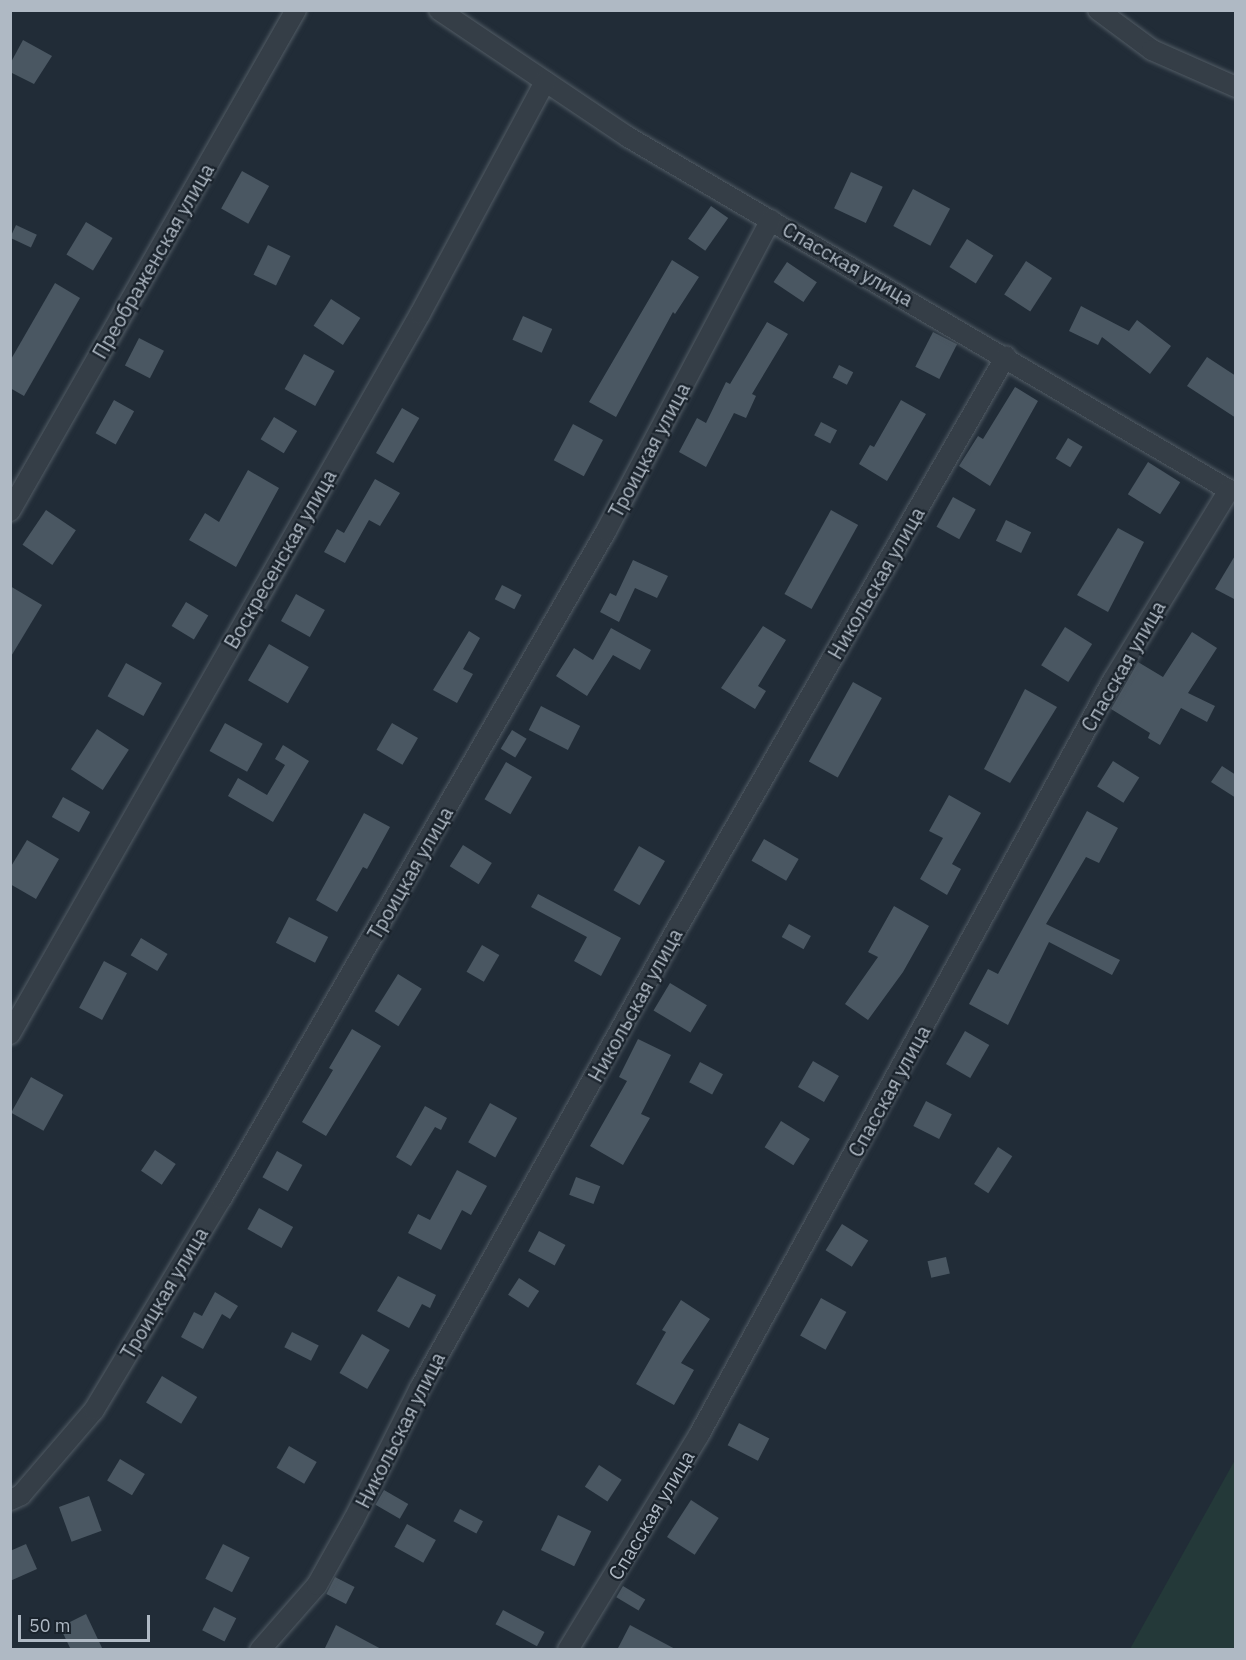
<!DOCTYPE html>
<meta charset="utf-8">
<style>
body{margin:0}
#map{position:relative;width:1246px;height:1660px;overflow:hidden;background:#212c37;font-family:"IBM Plex Sans",sans-serif}
div>[style]{position:absolute}
.green>*{inset:0;background:#243939}
.building>*{inset:0;background:#4a5762;transform-origin:0 0}
.roads{filter:drop-shadow(0 0 2px #525c65) drop-shadow(0 0 2px #525c65)}
.minor>*{height:20px;margin:-10px;padding:0 10px;transform-origin:10px;border-radius:10px;background:#353e47}
span{translate:-50% -50%;white-space:nowrap;text-align:center;line-height:1.15;-webkit-text-stroke:4.5px #1a232c;paint-order:stroke}
.street-label{font-size:20px;color:#afb9c4}
.frame{position:absolute;inset:0;border:12px solid #afb9c4;pointer-events:none}
.scale{position:absolute;left:18px;top:1615px;width:132px;height:27px;box-sizing:border-box;border:3px solid #afb9c4;border-top:0;padding-left:8px;font-size:18px;line-height:21px;white-space:nowrap;color:#afb9c4;-webkit-text-stroke:4px #1a232c;paint-order:stroke}
</style>
<div id="map">
<div class="green">
<div style="clip-path:polygon(1235px 1460px,1235px 1649px,1130px 1649px)"></div>
</div>
<div class="building">
<div style="clip-path:polygon(23px 40px,52px 56px,34px 84px,10px 72px,10px 64px)"></div>
<div style="left:242px;top:171px;width:31px;height:43px;rotate:29deg"></div>
<div style="left:851px;top:172px;width:35px;height:40px;rotate:25deg"></div>
<div style="left:913px;top:189px;width:42px;height:42px;rotate:28deg"></div>
<div style="left:711px;top:206px;width:21px;height:40px;rotate:35deg"></div>
<div style="left:86px;top:222px;width:31px;height:38px;rotate:31deg"></div>
<div style="left:16px;top:225px;width:23px;height:14px;rotate:25deg"></div>
<div style="left:967px;top:239px;width:31px;height:33px;rotate:32deg"></div>
<div style="left:268px;top:245px;width:25px;height:33px;rotate:26deg"></div>
<div style="clip-path:polygon(672px 260px,699px 277px,675px 314px,673px 312px,616px 417px,589px 402px)"></div>
<div style="left:1026px;top:261px;width:31px;height:40px;rotate:33deg"></div>
<div style="left:787px;top:262px;width:36px;height:24px;rotate:34deg"></div>
<div style="clip-path:polygon(55px 283px,80px 298px,24px 396px,10px 388px,10px 361px)"></div>
<div style="left:331px;top:299px;width:35px;height:32px;rotate:33deg"></div>
<div style="clip-path:polygon(1081px 306px,1129px 331px,1137px 320px,1171px 346px,1150px 374px,1102px 337px,1098px 345px,1069px 331px)"></div>
<div style="left:523px;top:316px;width:32px;height:26px;rotate:24deg"></div>
<div style="clip-path:polygon(767px 322px,788px 334px,752px 394px,756px 396px,746px 418px,734px 413px,706px 467px,679px 452px,697px 418px,706px 423px,726px 382px,730px 384px)"></div>
<div style="left:933px;top:332px;width:27px;height:39px;rotate:27deg"></div>
<div style="left:139px;top:338px;width:28px;height:31px;rotate:27deg"></div>
<div style="left:304px;top:354px;width:35px;height:40px;rotate:29deg"></div>
<div style="clip-path:polygon(1207px 357px,1236px 376px,1236px 418px,1187px 386px)"></div>
<div style="left:839px;top:365px;width:16px;height:14px;rotate:27deg"></div>
<div style="clip-path:polygon(1015px 387px,1038px 401px,990px 486px,959px 466px,978px 436px,983px 439px)"></div>
<div style="left:114px;top:400px;width:23px;height:38px;rotate:29deg"></div>
<div style="clip-path:polygon(901px 400px,926px 414px,887px 481px,859px 464px,870px 445px,874px 447px)"></div>
<div style="left:402px;top:408px;width:20px;height:52px;rotate:30deg"></div>
<div style="left:274px;top:417px;width:27px;height:26px;rotate:31deg"></div>
<div style="left:821px;top:422px;width:18px;height:15px;rotate:27deg"></div>
<div style="left:573px;top:424px;width:34px;height:41px;rotate:28deg"></div>
<div style="left:1068px;top:438px;width:17px;height:24px;rotate:31deg"></div>
<div style="left:1148px;top:462px;width:38px;height:38px;rotate:32deg"></div>
<div style="clip-path:polygon(248px 470px,279px 488px,236px 567px,189px 540px,205px 513px,219px 522px)"></div>
<div style="clip-path:polygon(375px 479px,400px 493px,380px 526px,369px 520px,345px 563px,324px 552px,337px 529px,344px 533px)"></div>
<div style="left:953px;top:497px;width:26px;height:34px;rotate:29deg"></div>
<div style="left:46px;top:510px;width:36px;height:42px;rotate:34deg"></div>
<div style="left:831px;top:510px;width:31px;height:96px;rotate:29deg"></div>
<div style="left:1006px;top:520px;width:28px;height:23px;rotate:26deg"></div>
<div style="clip-path:polygon(1118px 528px,1144px 542px,1108px 612px,1077px 595px)"></div>
<div style="clip-path:polygon(1236px 554px,1236px 600px,1215px 589px)"></div>
<div style="clip-path:polygon(633px 560px,668px 576px,657px 598px,635px 588px,619px 622px,600px 612px,610px 593px,616px 596px)"></div>
<div style="left:502px;top:585px;width:22px;height:16px;rotate:27deg"></div>
<div style="clip-path:polygon(10px 586px,42px 605px,10px 658px)"></div>
<div style="left:296px;top:594px;width:33px;height:31px;rotate:29deg"></div>
<div style="left:186px;top:602px;width:26px;height:28px;rotate:31deg"></div>
<div style="clip-path:polygon(763px 626px,786px 640px,758px 686px,766px 691px,755px 709px,721px 688px)"></div>
<div style="left:1065px;top:627px;width:32px;height:45px;rotate:32deg"></div>
<div style="clip-path:polygon(611px 628px,651px 650px,640px 670px,613px 655px,587px 696px,556px 676px,574px 648px,593px 660px)"></div>
<div style="clip-path:polygon(469px 631px,480px 638px,463px 669px,473px 674px,457px 703px,433px 690px)"></div>
<div style="clip-path:polygon(1192px 632px,1217px 648px,1188px 693px,1215px 706px,1207px 722px,1181px 708px,1160px 745px,1148px 738px,1150px 733px,1111px 709px,1138px 662px,1163px 677px)"></div>
<div style="left:269px;top:644px;width:46px;height:42px;rotate:30deg"></div>
<div style="left:126px;top:663px;width:41px;height:38px;rotate:29deg"></div>
<div style="left:853px;top:682px;width:33px;height:91px;rotate:29deg"></div>
<div style="clip-path:polygon(1025px 689px,1057px 707px,1010px 783px,984px 769px)"></div>
<div style="left:541px;top:706px;width:44px;height:27px;rotate:27deg"></div>
<div style="left:225px;top:723px;width:43px;height:32px;rotate:29deg"></div>
<div style="left:392px;top:723px;width:30px;height:31px;rotate:30deg"></div>
<div style="left:97px;top:729px;width:38px;height:48px;rotate:33deg"></div>
<div style="left:512px;top:730px;width:17px;height:22px;rotate:31deg"></div>
<div style="clip-path:polygon(283px 745px,309px 761px,273px 822px,228px 796px,238px 778px,267px 795px,285px 765px,275px 759px)"></div>
<div style="left:1113px;top:761px;width:31px;height:30px;rotate:32deg"></div>
<div style="left:506px;top:762px;width:30px;height:43px;rotate:30deg"></div>
<div style="clip-path:polygon(1222px 766px,1236px 775px,1236px 798px,1211px 782px)"></div>
<div style="clip-path:polygon(949px 795px,981px 813px,952px 864px,961px 869px,947px 895px,920px 879px,943px 838px,929px 831px)"></div>
<div style="left:63px;top:797px;width:31px;height:23px;rotate:29deg"></div>
<div style="clip-path:polygon(1087px 811px,1118px 828px,1099px 863px,1086px 857px,1046px 924px,1120px 960px,1112px 975px,1049px 942px,1008px 1025px,969px 1004px,988px 969px,998px 974px)"></div>
<div style="clip-path:polygon(364px 813px,390px 827px,367px 869px,363px 867px,337px 912px,316px 900px)"></div>
<div style="left:764px;top:839px;width:40px;height:25px;rotate:30deg"></div>
<div style="clip-path:polygon(27px 840px,59px 859px,36px 899px,10px 884px,10px 868px)"></div>
<div style="left:463px;top:845px;width:34px;height:25px;rotate:32deg"></div>
<div style="left:639px;top:846px;width:30px;height:51px;rotate:30deg"></div>
<div style="clip-path:polygon(538px 894px,621px 938px,601px 976px,574px 961px,587px 937px,531px 907px)"></div>
<div style="clip-path:polygon(894px 906px,929px 926px,903px 972px,868px 1020px,845px 1004px,878px 957px,868px 952px)"></div>
<div style="left:289px;top:917px;width:44px;height:29px;rotate:27deg"></div>
<div style="left:789px;top:924px;width:25px;height:15px;rotate:29deg"></div>
<div style="left:141px;top:938px;width:31px;height:20px;rotate:31deg"></div>
<div style="left:482px;top:945px;width:20px;height:31px;rotate:30deg"></div>
<div style="left:104px;top:961px;width:26px;height:53px;rotate:28deg"></div>
<div style="left:398px;top:974px;width:28px;height:44px;rotate:32deg"></div>
<div style="left:670px;top:983px;width:43px;height:32px;rotate:31deg"></div>
<div style="clip-path:polygon(352px 1029px,381px 1046px,326px 1136px,302px 1122px,333px 1070px,329px 1068px)"></div>
<div style="left:965px;top:1031px;width:28px;height:38px;rotate:30deg"></div>
<div style="clip-path:polygon(638px 1039px,671px 1055px,641px 1114px,650px 1118px,623px 1165px,590px 1146px,627px 1081px,619px 1077px)"></div>
<div style="left:813px;top:1061px;width:30px;height:30px;rotate:30deg"></div>
<div style="left:700px;top:1062px;width:26px;height:23px;rotate:28deg"></div>
<div style="left:31px;top:1077px;width:37px;height:41px;rotate:29deg"></div>
<div style="left:926px;top:1101px;width:29px;height:28px;rotate:27deg"></div>
<div style="left:490px;top:1103px;width:31px;height:45px;rotate:29deg"></div>
<div style="clip-path:polygon(425px 1106px,447px 1118px,441px 1130px,435px 1127px,411px 1166px,396px 1157px)"></div>
<div style="left:781px;top:1121px;width:34px;height:31px;rotate:32deg"></div>
<div style="left:998px;top:1147px;width:17px;height:44px;rotate:33deg"></div>
<div style="left:155px;top:1150px;width:25px;height:25px;rotate:34deg"></div>
<div style="left:277px;top:1151px;width:29px;height:30px;rotate:29deg"></div>
<div style="clip-path:polygon(457px 1170px,487px 1186px,471px 1215px,462px 1210px,441px 1250px,408px 1233px,418px 1214px,430px 1220px)"></div>
<div style="left:576px;top:1177px;width:26px;height:19px;rotate:21deg"></div>
<div style="left:259px;top:1208px;width:39px;height:24px;rotate:29deg"></div>
<div style="left:842px;top:1224px;width:31px;height:31px;rotate:32deg"></div>
<div style="left:539px;top:1231px;width:30px;height:23px;rotate:28deg"></div>
<div style="left:946px;top:1257px;width:17px;height:19px;rotate:77deg"></div>
<div style="clip-path:polygon(398px 1276px,436px 1295px,430px 1308px,422px 1304px,409px 1328px,377px 1311px)"></div>
<div style="left:519px;top:1278px;width:24px;height:20px;rotate:33deg"></div>
<div style="clip-path:polygon(215px 1292px,238px 1306px,230px 1319px,222px 1314px,203px 1349px,181px 1337px,194px 1312px,202px 1316px)"></div>
<div style="left:821px;top:1298px;width:29px;height:43px;rotate:29deg"></div>
<div style="clip-path:polygon(681px 1300px,710px 1319px,681px 1363px,694px 1370px,674px 1405px,636px 1384px,666px 1332px,662px 1330px)"></div>
<div style="left:292px;top:1332px;width:30px;height:17px;rotate:27deg"></div>
<div style="left:362px;top:1334px;width:32px;height:45px;rotate:30deg"></div>
<div style="left:162px;top:1376px;width:41px;height:31px;rotate:31deg"></div>
<div style="left:739px;top:1423px;width:34px;height:25px;rotate:27deg"></div>
<div style="left:289px;top:1446px;width:32px;height:25px;rotate:30deg"></div>
<div style="left:120px;top:1459px;width:29px;height:25px;rotate:31deg"></div>
<div style="left:599px;top:1465px;width:27px;height:26px;rotate:33deg"></div>
<div style="left:384px;top:1490px;width:28px;height:17px;rotate:30deg"></div>
<div style="left:89px;top:1496px;width:37px;height:32px;rotate:70deg"></div>
<div style="left:691px;top:1500px;width:33px;height:44px;rotate:33deg"></div>
<div style="left:460px;top:1509px;width:26px;height:14px;rotate:28deg"></div>
<div style="left:558px;top:1515px;width:37px;height:39px;rotate:26deg"></div>
<div style="left:407px;top:1524px;width:33px;height:26px;rotate:29deg"></div>
<div style="clip-path:polygon(26px 1544px,37px 1569px,10px 1581px,10px 1551px)"></div>
<div style="left:223px;top:1544px;width:30px;height:39px;rotate:27deg"></div>
<div style="left:335px;top:1577px;width:22px;height:19px;rotate:27deg"></div>
<div style="left:623px;top:1586px;width:26px;height:13px;rotate:31deg"></div>
<div style="left:214px;top:1607px;width:25px;height:26px;rotate:27deg"></div>
<div style="left:503px;top:1610px;width:47px;height:16px;rotate:28deg"></div>
<div style="clip-path:polygon(86px 1614px,103px 1650px,71px 1650px,60px 1627px)"></div>
<div style="clip-path:polygon(336px 1625px,383px 1650px,324px 1650px)"></div>
<div style="clip-path:polygon(630px 1625px,677px 1650px,617px 1650px)"></div>
</div>
<div class="roads">
<div class="minor">
<div style="left:439px;top:10px;width:228px;rotate:33.9deg"></div>
<div style="left:628px;top:137px;width:697px;rotate:30.43deg"></div>
<div style="left:1229px;top:490px;width:223px;rotate:121.4deg"></div>
<div style="left:1113px;top:680px;width:861px;rotate:118.74deg"></div>
<div style="left:699px;top:1435px;width:252px;rotate:121.4deg"></div>
<div style="left:1098px;top:10px;width:67px;rotate:36.5deg"></div>
<div style="left:1152px;top:50px;width:92px;rotate:23.8deg"></div>
<div style="left:10px;top:511px;width:577px;rotate:-60.28deg"></div>
<div style="left:10px;top:1034px;width:829px;rotate:-60.34deg"></div>
<div style="left:420px;top:314px;width:264px;rotate:-61.7deg"></div>
<div style="left:10px;top:1500px;width:12px;rotate:-24deg"></div>
<div style="left:21px;top:1495px;width:112px;rotate:-49.3deg"></div>
<div style="left:94px;top:1410px;width:246px;rotate:-59deg"></div>
<div style="left:221px;top:1199px;width:771px;rotate:-60.04deg"></div>
<div style="left:606px;top:531px;width:352px;rotate:-62.1deg"></div>
<div style="left:260px;top:1650px;width:86px;rotate:-48.8deg"></div>
<div style="left:317px;top:1585px;width:76px;rotate:-60.7deg"></div>
<div style="left:354px;top:1519px;width:147px;rotate:-63.3deg"></div>
<div style="left:420px;top:1388px;width:522px;rotate:-60.79deg"></div>
<div style="left:675px;top:932px;width:664px;rotate:-60.12deg"></div>
</div>
</div>
<div class="street-label">
<span style="left:153px;top:261px;rotate:-60deg">Преображенская улица</span>
<span style="left:848px;top:264px;rotate:30deg">Спасская улица</span>
<span style="left:649px;top:450px;rotate:-62deg">Троицкая улица</span>
<span style="left:280px;top:559px;rotate:-60deg">Воскресенская улица</span>
<span style="left:876px;top:583px;rotate:-60deg">Никольская улица</span>
<span style="left:1123px;top:666px;rotate:-60deg">Спасская улица</span>
<span style="left:410px;top:873px;rotate:-60deg">Троицкая улица</span>
<span style="left:635px;top:1005px;rotate:-61deg">Никольская улица</span>
<span style="left:889px;top:1091px;rotate:-61deg">Спасская улица</span>
<span style="left:164px;top:1293px;rotate:-59deg">Троицкая улица</span>
<span style="left:400px;top:1430px;rotate:-63deg">Никольская улица</span>
<span style="left:651px;top:1515px;rotate:-59deg">Спасская улица</span>
</div>
<div class="frame"></div>
<div class="scale">50 m</div>
</div>
